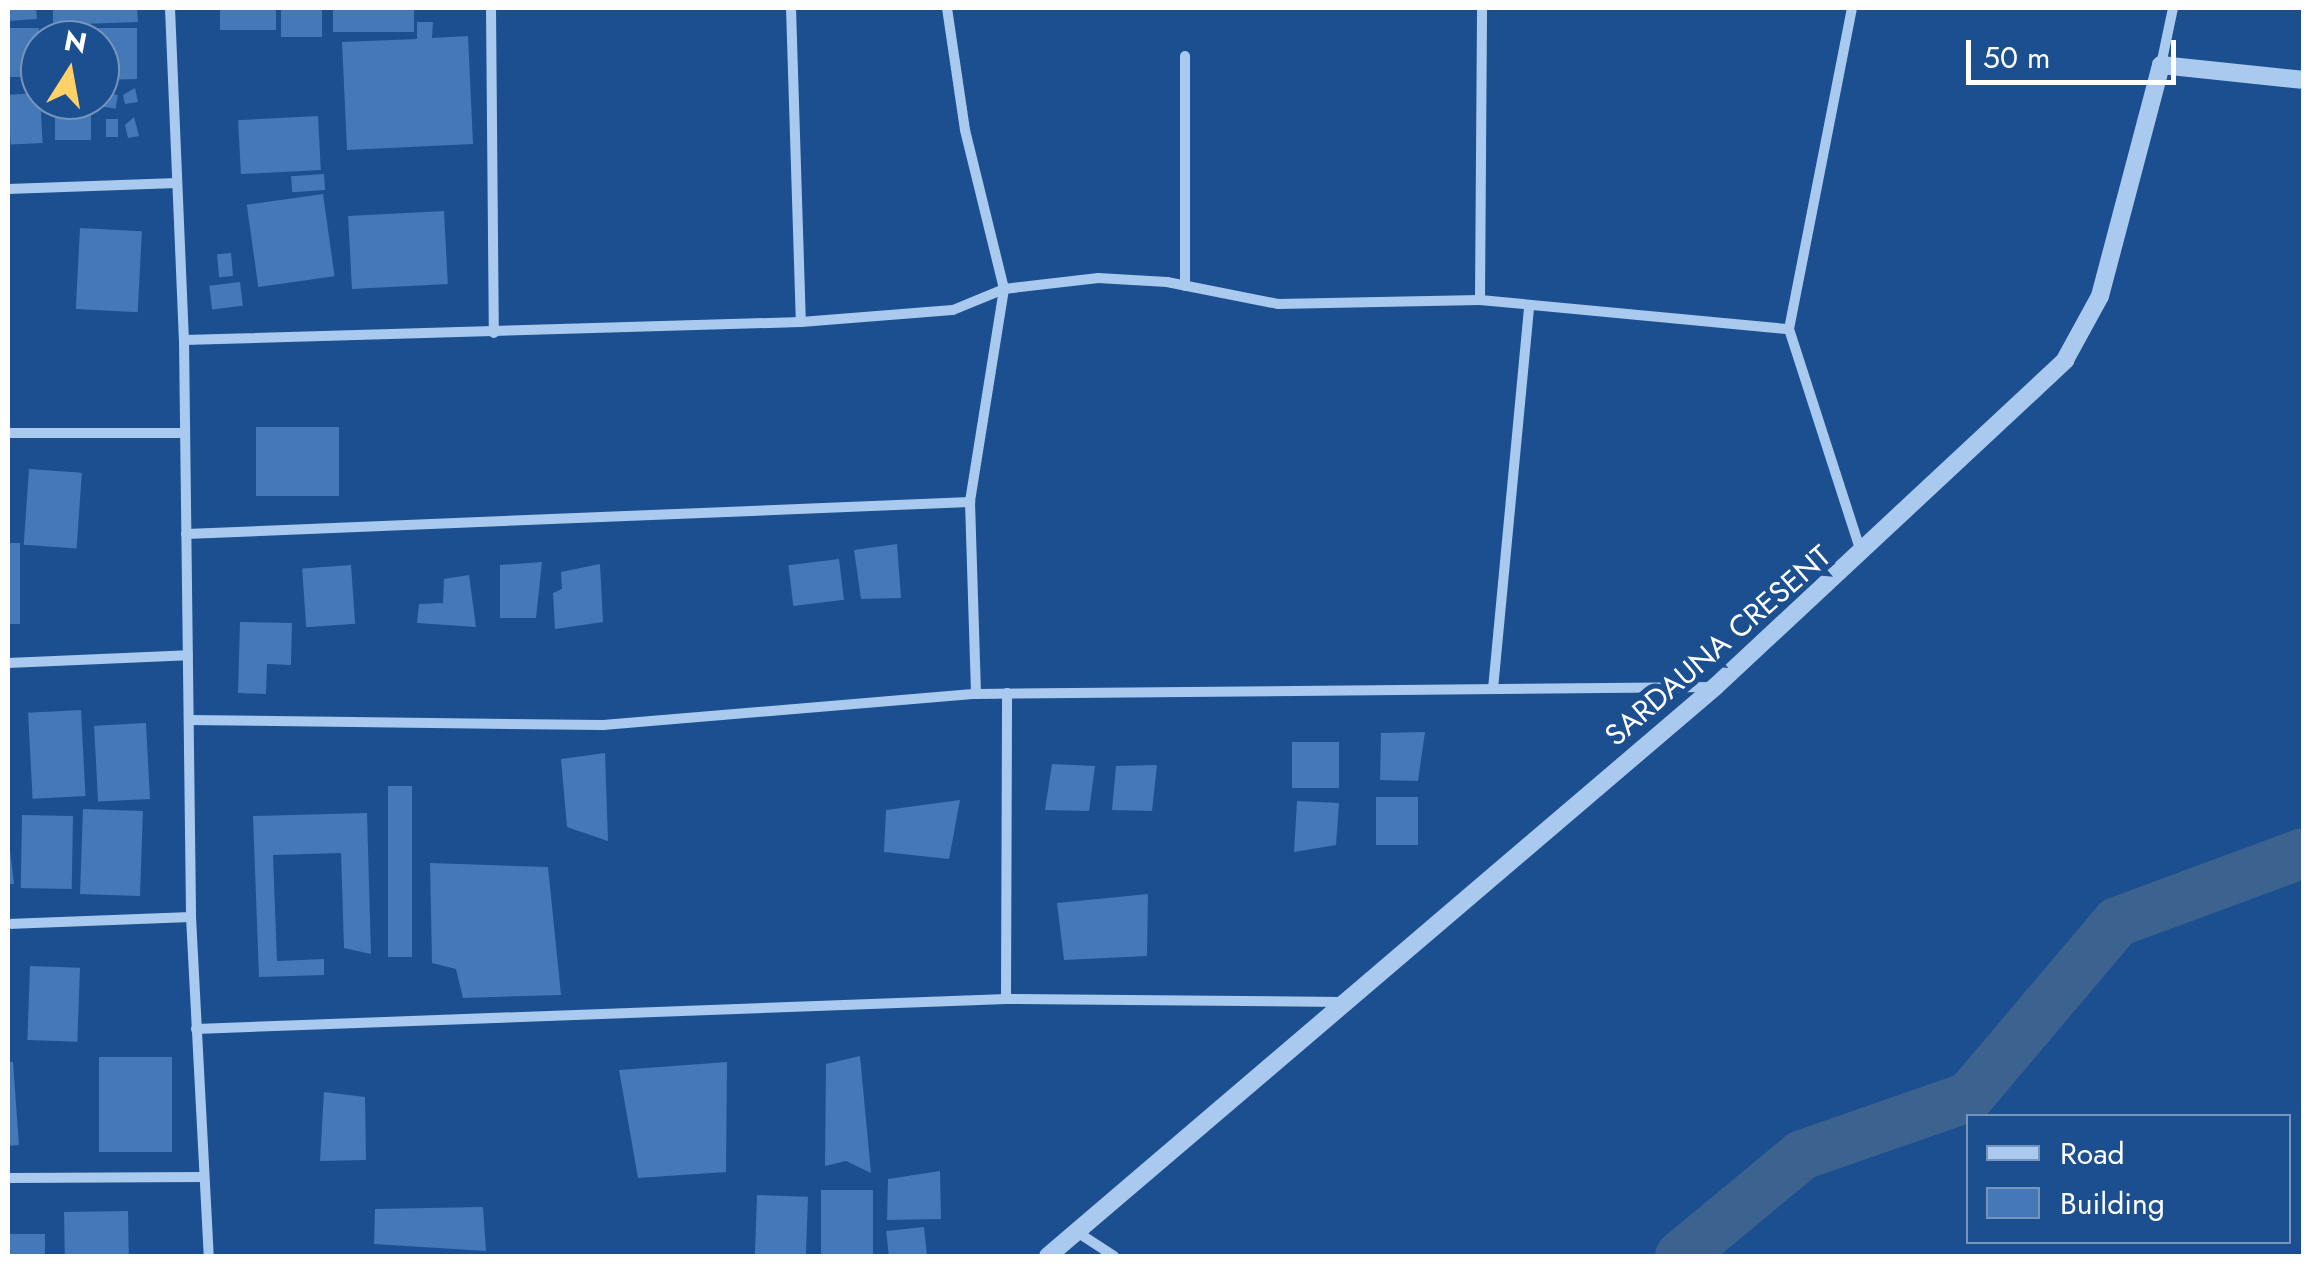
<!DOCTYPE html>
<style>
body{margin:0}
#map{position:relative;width:2311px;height:1264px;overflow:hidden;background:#1b4f8f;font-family:Jost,sans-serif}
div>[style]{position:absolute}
.river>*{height:50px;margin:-25px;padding:0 25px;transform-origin:25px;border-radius:25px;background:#3c6290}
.building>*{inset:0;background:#4478b7;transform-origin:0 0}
.minor>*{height:10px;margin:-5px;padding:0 5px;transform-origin:5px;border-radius:5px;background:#a9c9ee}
.tertiary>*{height:18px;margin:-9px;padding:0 9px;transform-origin:9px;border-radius:9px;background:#a9c9ee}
span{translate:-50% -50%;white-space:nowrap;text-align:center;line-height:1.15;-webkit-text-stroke:10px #1b4f8f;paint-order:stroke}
.street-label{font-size:30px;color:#fff}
.frame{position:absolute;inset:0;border:10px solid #fff;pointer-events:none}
.legend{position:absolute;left:1966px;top:1114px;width:325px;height:130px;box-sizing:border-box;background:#1b4f8f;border:2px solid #7695bc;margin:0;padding:12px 18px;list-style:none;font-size:30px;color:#fff}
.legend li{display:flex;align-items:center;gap:20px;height:50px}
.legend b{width:50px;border:2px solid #7695bc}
.north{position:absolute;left:20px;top:20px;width:100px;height:100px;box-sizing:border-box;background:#1b4f8f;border:2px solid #7695bc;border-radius:50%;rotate:11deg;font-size:28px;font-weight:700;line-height:40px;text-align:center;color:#fff}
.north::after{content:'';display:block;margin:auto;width:35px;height:45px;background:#ffd166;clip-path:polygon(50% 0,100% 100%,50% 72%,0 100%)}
.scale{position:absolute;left:1966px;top:40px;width:210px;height:45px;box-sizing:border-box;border:5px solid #fff;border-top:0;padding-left:12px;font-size:30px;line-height:35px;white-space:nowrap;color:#fff;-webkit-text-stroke:8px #1b4f8f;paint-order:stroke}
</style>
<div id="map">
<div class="river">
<div style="left:1680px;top:1256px;width:158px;rotate:-39.6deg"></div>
<div style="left:1802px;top:1155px;width:177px;rotate:-19.2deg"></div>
<div style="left:1969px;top:1097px;width:229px;rotate:-49.8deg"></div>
<div style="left:2117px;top:922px;width:199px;rotate:-20.3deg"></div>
</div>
<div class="building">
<div style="clip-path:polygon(8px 8px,36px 8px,37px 19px,8px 21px)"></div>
<div style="clip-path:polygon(53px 8px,137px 8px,138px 22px,53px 25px)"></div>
<div style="left:276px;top:8px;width:22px;height:56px;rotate:90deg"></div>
<div style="left:281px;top:8px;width:41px;height:29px"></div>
<div style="left:333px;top:8px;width:81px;height:24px"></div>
<div style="clip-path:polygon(417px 22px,433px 22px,432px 38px,468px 36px,473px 144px,347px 150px,342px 42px,417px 39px)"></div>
<div style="left:8px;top:28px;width:31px;height:49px"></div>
<div style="clip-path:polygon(62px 28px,137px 28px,137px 79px,100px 80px,100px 40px,63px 40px)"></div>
<div style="clip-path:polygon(135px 88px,138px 102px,125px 104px,123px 95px)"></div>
<div style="left:40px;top:93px;width:50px;height:32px;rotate:87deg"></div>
<div style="left:105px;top:93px;width:13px;height:14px;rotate:9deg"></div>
<div style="left:55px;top:100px;width:36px;height:40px"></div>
<div style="left:318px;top:116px;width:54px;height:80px;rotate:87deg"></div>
<div style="clip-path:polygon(134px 117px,139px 136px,128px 138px,125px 125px)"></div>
<div style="left:106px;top:119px;width:12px;height:18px"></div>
<div style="left:324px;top:174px;width:16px;height:33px;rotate:86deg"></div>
<div style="left:323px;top:194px;width:83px;height:77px;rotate:82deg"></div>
<div style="left:444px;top:211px;width:73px;height:96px;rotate:87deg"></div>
<div style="left:80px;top:228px;width:62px;height:81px;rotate:3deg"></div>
<div style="left:231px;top:253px;width:23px;height:14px;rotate:85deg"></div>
<div style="left:240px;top:282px;width:24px;height:31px;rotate:83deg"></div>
<div style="left:256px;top:427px;width:83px;height:69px"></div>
<div style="left:29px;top:469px;width:53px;height:76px;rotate:4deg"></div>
<div style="left:8px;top:543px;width:12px;height:81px"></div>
<div style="clip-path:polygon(897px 544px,901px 598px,861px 599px,854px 550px)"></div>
<div style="left:839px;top:559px;width:41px;height:51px;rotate:83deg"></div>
<div style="clip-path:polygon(542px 562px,536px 618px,500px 618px,500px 565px)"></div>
<div style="clip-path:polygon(600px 564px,603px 622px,555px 629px,553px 593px,562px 589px,561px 572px)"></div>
<div style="left:351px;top:565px;width:59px;height:49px;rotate:86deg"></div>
<div style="clip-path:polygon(469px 575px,476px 627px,417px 623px,419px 604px,443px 603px,444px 579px)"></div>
<div style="clip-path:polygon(240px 622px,292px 623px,291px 665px,267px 664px,266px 694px,238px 693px)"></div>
<div style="left:81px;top:710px;width:86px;height:53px;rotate:87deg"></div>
<div style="left:146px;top:723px;width:76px;height:52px;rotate:87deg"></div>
<div style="clip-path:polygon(1425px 732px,1418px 781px,1380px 780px,1381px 733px)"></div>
<div style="left:1292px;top:742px;width:47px;height:46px"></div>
<div style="clip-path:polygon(605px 753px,608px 841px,567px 827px,561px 759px)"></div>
<div style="clip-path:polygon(1052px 764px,1095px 766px,1089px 811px,1045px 810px)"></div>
<div style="clip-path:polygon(1157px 765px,1152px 811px,1112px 810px,1116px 766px)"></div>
<div style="left:388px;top:786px;width:24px;height:171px"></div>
<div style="left:1376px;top:797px;width:42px;height:48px"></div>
<div style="clip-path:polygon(960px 800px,949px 859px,884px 852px,886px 810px)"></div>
<div style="clip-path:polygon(1297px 801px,1339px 803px,1336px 845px,1294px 852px)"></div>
<div style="left:83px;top:809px;width:60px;height:85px;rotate:2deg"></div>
<div style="clip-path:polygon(367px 813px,371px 954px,344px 948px,341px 853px,273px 855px,277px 961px,324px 959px,324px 975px,259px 977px,253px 816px)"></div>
<div style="left:22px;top:815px;width:51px;height:73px;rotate:1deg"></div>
<div style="clip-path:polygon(8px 833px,14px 884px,8px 884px)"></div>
<div style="clip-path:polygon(430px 863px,548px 867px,561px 995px,463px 998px,456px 969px,432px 963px)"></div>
<div style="clip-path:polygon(1148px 894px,1147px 956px,1064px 960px,1057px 903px)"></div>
<div style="left:30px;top:966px;width:50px;height:74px;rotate:2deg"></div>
<div style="clip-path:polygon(860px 1056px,871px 1173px,846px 1161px,825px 1166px,826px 1064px)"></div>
<div style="left:99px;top:1057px;width:73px;height:95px"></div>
<div style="clip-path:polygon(8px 1062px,13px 1062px,19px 1145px,8px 1146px)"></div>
<div style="clip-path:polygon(727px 1062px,726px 1172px,638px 1178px,619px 1070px)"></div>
<div style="clip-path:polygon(324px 1092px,365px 1097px,366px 1160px,320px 1161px)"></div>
<div style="clip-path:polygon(940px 1171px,941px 1219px,887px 1220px,888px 1179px)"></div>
<div style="left:821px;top:1190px;width:52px;height:66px"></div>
<div style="left:757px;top:1195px;width:51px;height:61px;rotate:2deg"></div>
<div style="clip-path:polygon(483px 1207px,486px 1251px,374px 1244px,375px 1209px)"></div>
<div style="left:128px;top:1211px;width:45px;height:64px;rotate:89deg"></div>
<div style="left:924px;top:1227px;width:29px;height:38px;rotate:84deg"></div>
<div style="left:8px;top:1234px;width:37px;height:22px"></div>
</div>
<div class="minor">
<div style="left:170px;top:8px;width:332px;rotate:87.6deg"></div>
<div style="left:184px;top:340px;width:577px;rotate:89.3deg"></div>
<div style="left:191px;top:917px;width:339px;rotate:87deg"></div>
<div style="left:491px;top:8px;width:325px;rotate:89.5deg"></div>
<div style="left:791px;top:8px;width:314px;rotate:88.2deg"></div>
<div style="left:947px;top:8px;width:123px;rotate:81.6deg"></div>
<div style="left:965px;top:130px;width:164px;rotate:76.2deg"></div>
<div style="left:1004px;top:289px;width:216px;rotate:99.1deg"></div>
<div style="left:970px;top:502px;width:192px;rotate:88.2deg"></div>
<div style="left:1852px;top:8px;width:327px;rotate:101.1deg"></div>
<div style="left:1789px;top:329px;width:237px;rotate:72.1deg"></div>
<div style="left:1185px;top:56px;width:230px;rotate:90deg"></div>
<div style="left:2161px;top:65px;width:58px;rotate:-78.1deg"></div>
<div style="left:8px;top:189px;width:169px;rotate:-2deg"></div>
<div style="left:1480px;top:300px;width:292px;rotate:-89.6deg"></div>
<div style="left:184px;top:340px;width:617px;rotate:-1.67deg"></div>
<div style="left:801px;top:322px;width:152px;rotate:-4.5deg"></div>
<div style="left:953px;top:310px;width:55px;rotate:-22.4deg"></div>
<div style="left:1004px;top:289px;width:95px;rotate:-6.7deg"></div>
<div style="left:1098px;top:278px;width:69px;rotate:3.3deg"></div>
<div style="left:1167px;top:282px;width:113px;rotate:11.2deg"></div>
<div style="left:1278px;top:304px;width:202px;rotate:-1.1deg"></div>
<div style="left:1480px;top:300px;width:310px;rotate:5.4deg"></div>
<div style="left:8px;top:433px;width:177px"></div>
<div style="left:186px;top:534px;width:785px;rotate:-2.34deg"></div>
<div style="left:8px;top:663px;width:180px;rotate:-2.5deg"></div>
<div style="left:1493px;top:689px;width:385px;rotate:-84.6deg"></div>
<div style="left:189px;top:720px;width:414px;rotate:0.7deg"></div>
<div style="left:603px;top:725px;width:374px;rotate:-4.8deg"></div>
<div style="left:976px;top:694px;width:736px;rotate:-0.54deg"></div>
<div style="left:8px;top:924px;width:183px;rotate:-2.2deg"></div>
<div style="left:1006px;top:999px;width:306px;rotate:-89.8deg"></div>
<div style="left:196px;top:1029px;width:811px;rotate:-2.12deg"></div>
<div style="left:1006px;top:999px;width:336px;rotate:0.5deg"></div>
<div style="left:8px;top:1178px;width:196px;rotate:-0.3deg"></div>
<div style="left:1077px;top:1232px;width:44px;rotate:33deg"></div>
</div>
<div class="tertiary">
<div style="left:1048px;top:1256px;width:878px;rotate:-40.47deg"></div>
<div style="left:1716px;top:686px;width:478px;rotate:-43deg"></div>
<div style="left:2065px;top:360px;width:73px;rotate:-61.3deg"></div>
<div style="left:2100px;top:296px;width:239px;rotate:-75.2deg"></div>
<div style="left:2161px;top:65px;width:144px;rotate:6deg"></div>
</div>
<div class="street-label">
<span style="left:1718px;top:646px;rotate:-41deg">SARDAUNA CRESENT</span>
</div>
<div class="frame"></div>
<ul class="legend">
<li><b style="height:12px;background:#a9c9ee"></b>Road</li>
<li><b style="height:28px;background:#4478b7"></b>Building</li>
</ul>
<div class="north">N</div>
<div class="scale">50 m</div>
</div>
